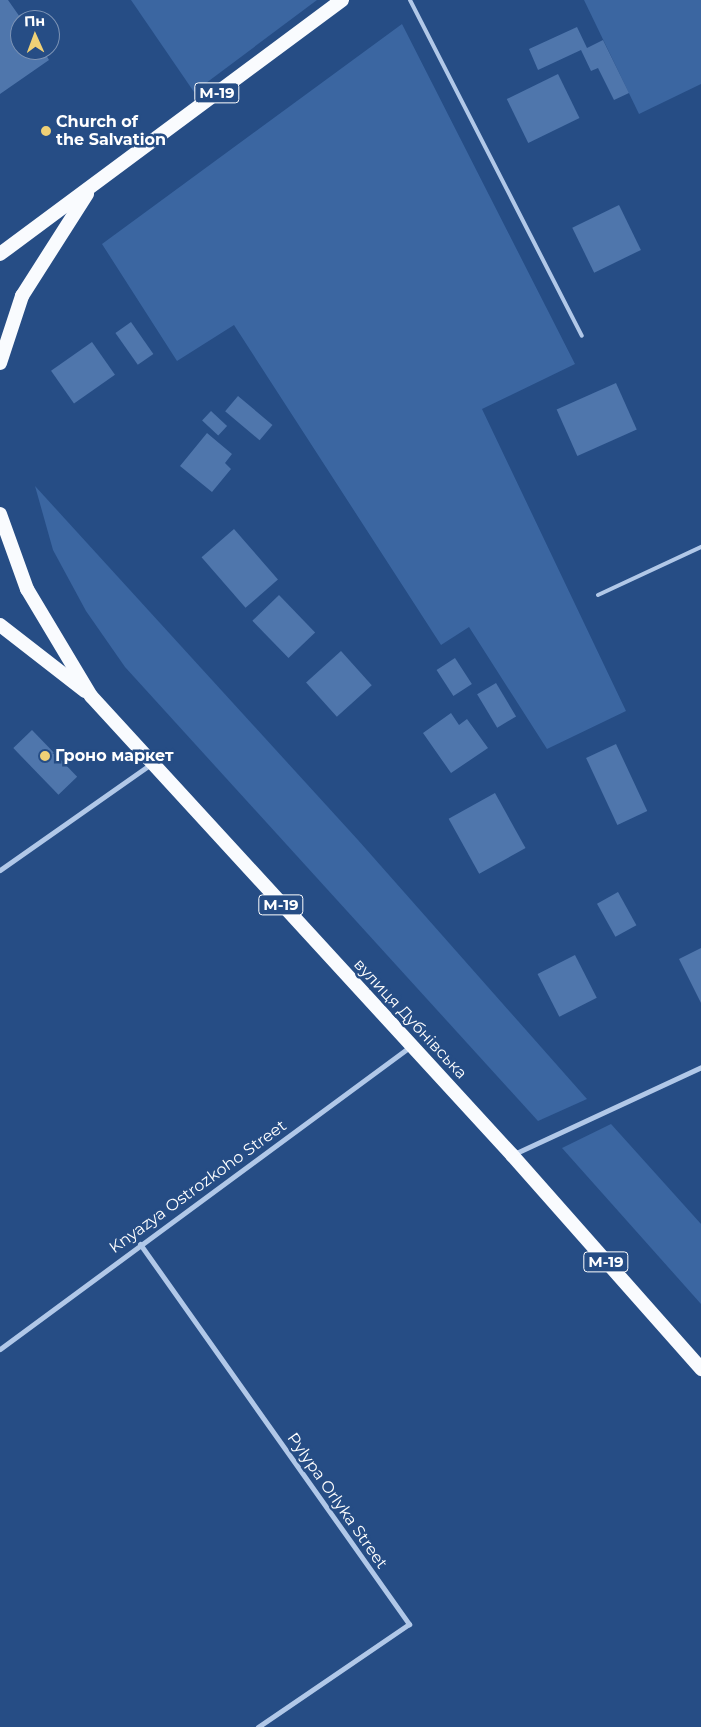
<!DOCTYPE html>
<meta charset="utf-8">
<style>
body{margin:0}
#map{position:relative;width:701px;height:1727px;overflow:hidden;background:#264d85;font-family:Montserrat,sans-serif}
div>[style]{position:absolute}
.green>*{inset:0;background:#3b66a1}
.building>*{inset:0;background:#4f76ac;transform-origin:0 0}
.service>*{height:4px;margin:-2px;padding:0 2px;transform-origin:2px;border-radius:2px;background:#b1c8e8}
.minor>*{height:5px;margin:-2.5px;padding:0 2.5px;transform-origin:2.5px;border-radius:2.5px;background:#b1c8e8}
.trunk>*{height:14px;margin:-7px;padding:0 7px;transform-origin:7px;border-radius:7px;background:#f9fbfe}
.dots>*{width:14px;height:14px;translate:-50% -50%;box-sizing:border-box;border:2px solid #264d85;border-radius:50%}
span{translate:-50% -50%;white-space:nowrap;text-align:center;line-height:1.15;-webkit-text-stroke:5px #264d85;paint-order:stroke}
.shield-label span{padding:1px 4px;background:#264d85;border:1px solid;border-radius:4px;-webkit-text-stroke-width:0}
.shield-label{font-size:15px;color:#fff;font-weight:700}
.poi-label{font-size:16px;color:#fff;font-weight:700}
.left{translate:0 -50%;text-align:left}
.street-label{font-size:16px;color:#fff}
.north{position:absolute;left:10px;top:10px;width:50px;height:50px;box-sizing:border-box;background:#264d85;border:1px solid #7d94b6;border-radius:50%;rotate:358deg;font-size:14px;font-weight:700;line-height:20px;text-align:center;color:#fff}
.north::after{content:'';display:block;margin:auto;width:18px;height:22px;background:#f0d176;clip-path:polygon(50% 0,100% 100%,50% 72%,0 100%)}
</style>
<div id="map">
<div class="green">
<div style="clip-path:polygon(131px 0,317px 0,194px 92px)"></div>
<div style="clip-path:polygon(584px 0,701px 0,701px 84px,639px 114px)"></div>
<div style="clip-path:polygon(402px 24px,575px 364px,482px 409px,626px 711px,547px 749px,469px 627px,441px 645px,234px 325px,177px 361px,102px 244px)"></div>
<div style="clip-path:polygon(35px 486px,358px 840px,587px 1099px,538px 1121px,125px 667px,86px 611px,53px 550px)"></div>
<div style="clip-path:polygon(611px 1124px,701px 1224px,701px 1304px,562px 1148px)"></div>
</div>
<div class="building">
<div style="clip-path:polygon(0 0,8px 0,22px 20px,20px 50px,43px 50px,49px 60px,0 94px)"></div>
<div style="clip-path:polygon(577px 27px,587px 48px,603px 40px,629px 93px,614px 100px,598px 68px,591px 71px,581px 50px,538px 70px,529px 49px)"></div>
<div style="left:558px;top:74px;width:49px;height:57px;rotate:64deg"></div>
<div style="left:619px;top:205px;width:50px;height:52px;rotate:64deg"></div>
<div style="left:131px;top:322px;width:39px;height:19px;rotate:55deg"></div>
<div style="left:92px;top:342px;width:40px;height:50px;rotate:55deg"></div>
<div style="left:616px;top:383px;width:51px;height:65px;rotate:66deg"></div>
<div style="left:238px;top:396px;width:45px;height:20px;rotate:40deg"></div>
<div style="left:211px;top:411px;width:22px;height:13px;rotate:43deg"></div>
<div style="clip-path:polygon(207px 433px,232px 454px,225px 463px,231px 469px,212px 492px,180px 466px)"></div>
<div style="left:234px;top:529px;width:67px;height:43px;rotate:49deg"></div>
<div style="left:279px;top:595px;width:52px;height:37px;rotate:46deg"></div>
<div style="left:341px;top:651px;width:46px;height:47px;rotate:48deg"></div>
<div style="left:455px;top:658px;width:31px;height:22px;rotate:57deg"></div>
<div style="left:496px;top:683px;width:39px;height:22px;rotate:59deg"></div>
<div style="clip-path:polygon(451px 713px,459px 725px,467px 719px,488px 748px,451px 773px,423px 733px)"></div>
<div style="left:32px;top:730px;width:65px;height:26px;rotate:46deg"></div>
<div style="left:616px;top:744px;width:74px;height:33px;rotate:65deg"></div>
<div style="left:495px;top:793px;width:63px;height:53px;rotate:61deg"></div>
<div style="left:618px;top:892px;width:38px;height:24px;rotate:61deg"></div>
<div style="clip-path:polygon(701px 948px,701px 1003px,679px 959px)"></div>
<div style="left:575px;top:955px;width:48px;height:42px;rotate:63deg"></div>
</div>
<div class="service">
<div style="left:410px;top:0;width:377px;rotate:62.9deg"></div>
<div style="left:598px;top:595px;width:114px;rotate:-25deg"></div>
</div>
<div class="minor">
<div style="left:0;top:870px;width:184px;rotate:-35.1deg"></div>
<div style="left:514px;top:1154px;width:206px;rotate:-24.9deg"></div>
<div style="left:140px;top:1244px;width:466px;rotate:54.7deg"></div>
<div style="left:409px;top:1624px;width:183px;rotate:145.7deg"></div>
<div style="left:0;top:1349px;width:511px;rotate:-36.4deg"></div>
</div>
<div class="trunk">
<div style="left:0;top:254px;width:426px;rotate:-36.6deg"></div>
<div style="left:0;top:363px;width:71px;rotate:-71.8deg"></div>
<div style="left:22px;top:296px;width:121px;rotate:-57.5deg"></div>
<div style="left:0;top:514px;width:80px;rotate:70.2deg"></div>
<div style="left:27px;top:589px;width:125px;rotate:59.1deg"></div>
<div style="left:91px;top:696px;width:623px;rotate:47.47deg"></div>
<div style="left:512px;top:1155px;width:286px;rotate:48.5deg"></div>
<div style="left:0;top:625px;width:108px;rotate:37.8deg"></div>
</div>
<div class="dots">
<div style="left:46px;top:131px;background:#f0d176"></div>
<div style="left:45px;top:756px;background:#f0d176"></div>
</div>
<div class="shield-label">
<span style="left:217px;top:93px">М-19</span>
<span style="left:281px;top:905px">М-19</span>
<span style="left:606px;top:1262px">М-19</span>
</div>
<div class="poi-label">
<span class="left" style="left:56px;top:131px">Church of<br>the Salvation</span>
<span class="left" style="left:55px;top:756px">Гроно маркет</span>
</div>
<div class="street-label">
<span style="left:410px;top:1019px;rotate:47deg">вулиця Дубнівська</span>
<span style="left:198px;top:1187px;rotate:-36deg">Knyazya Ostrozkoho Street</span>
<span style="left:337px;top:1501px;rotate:55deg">Pylypa Orlyka Street</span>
</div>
<div class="north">Пн</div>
</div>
